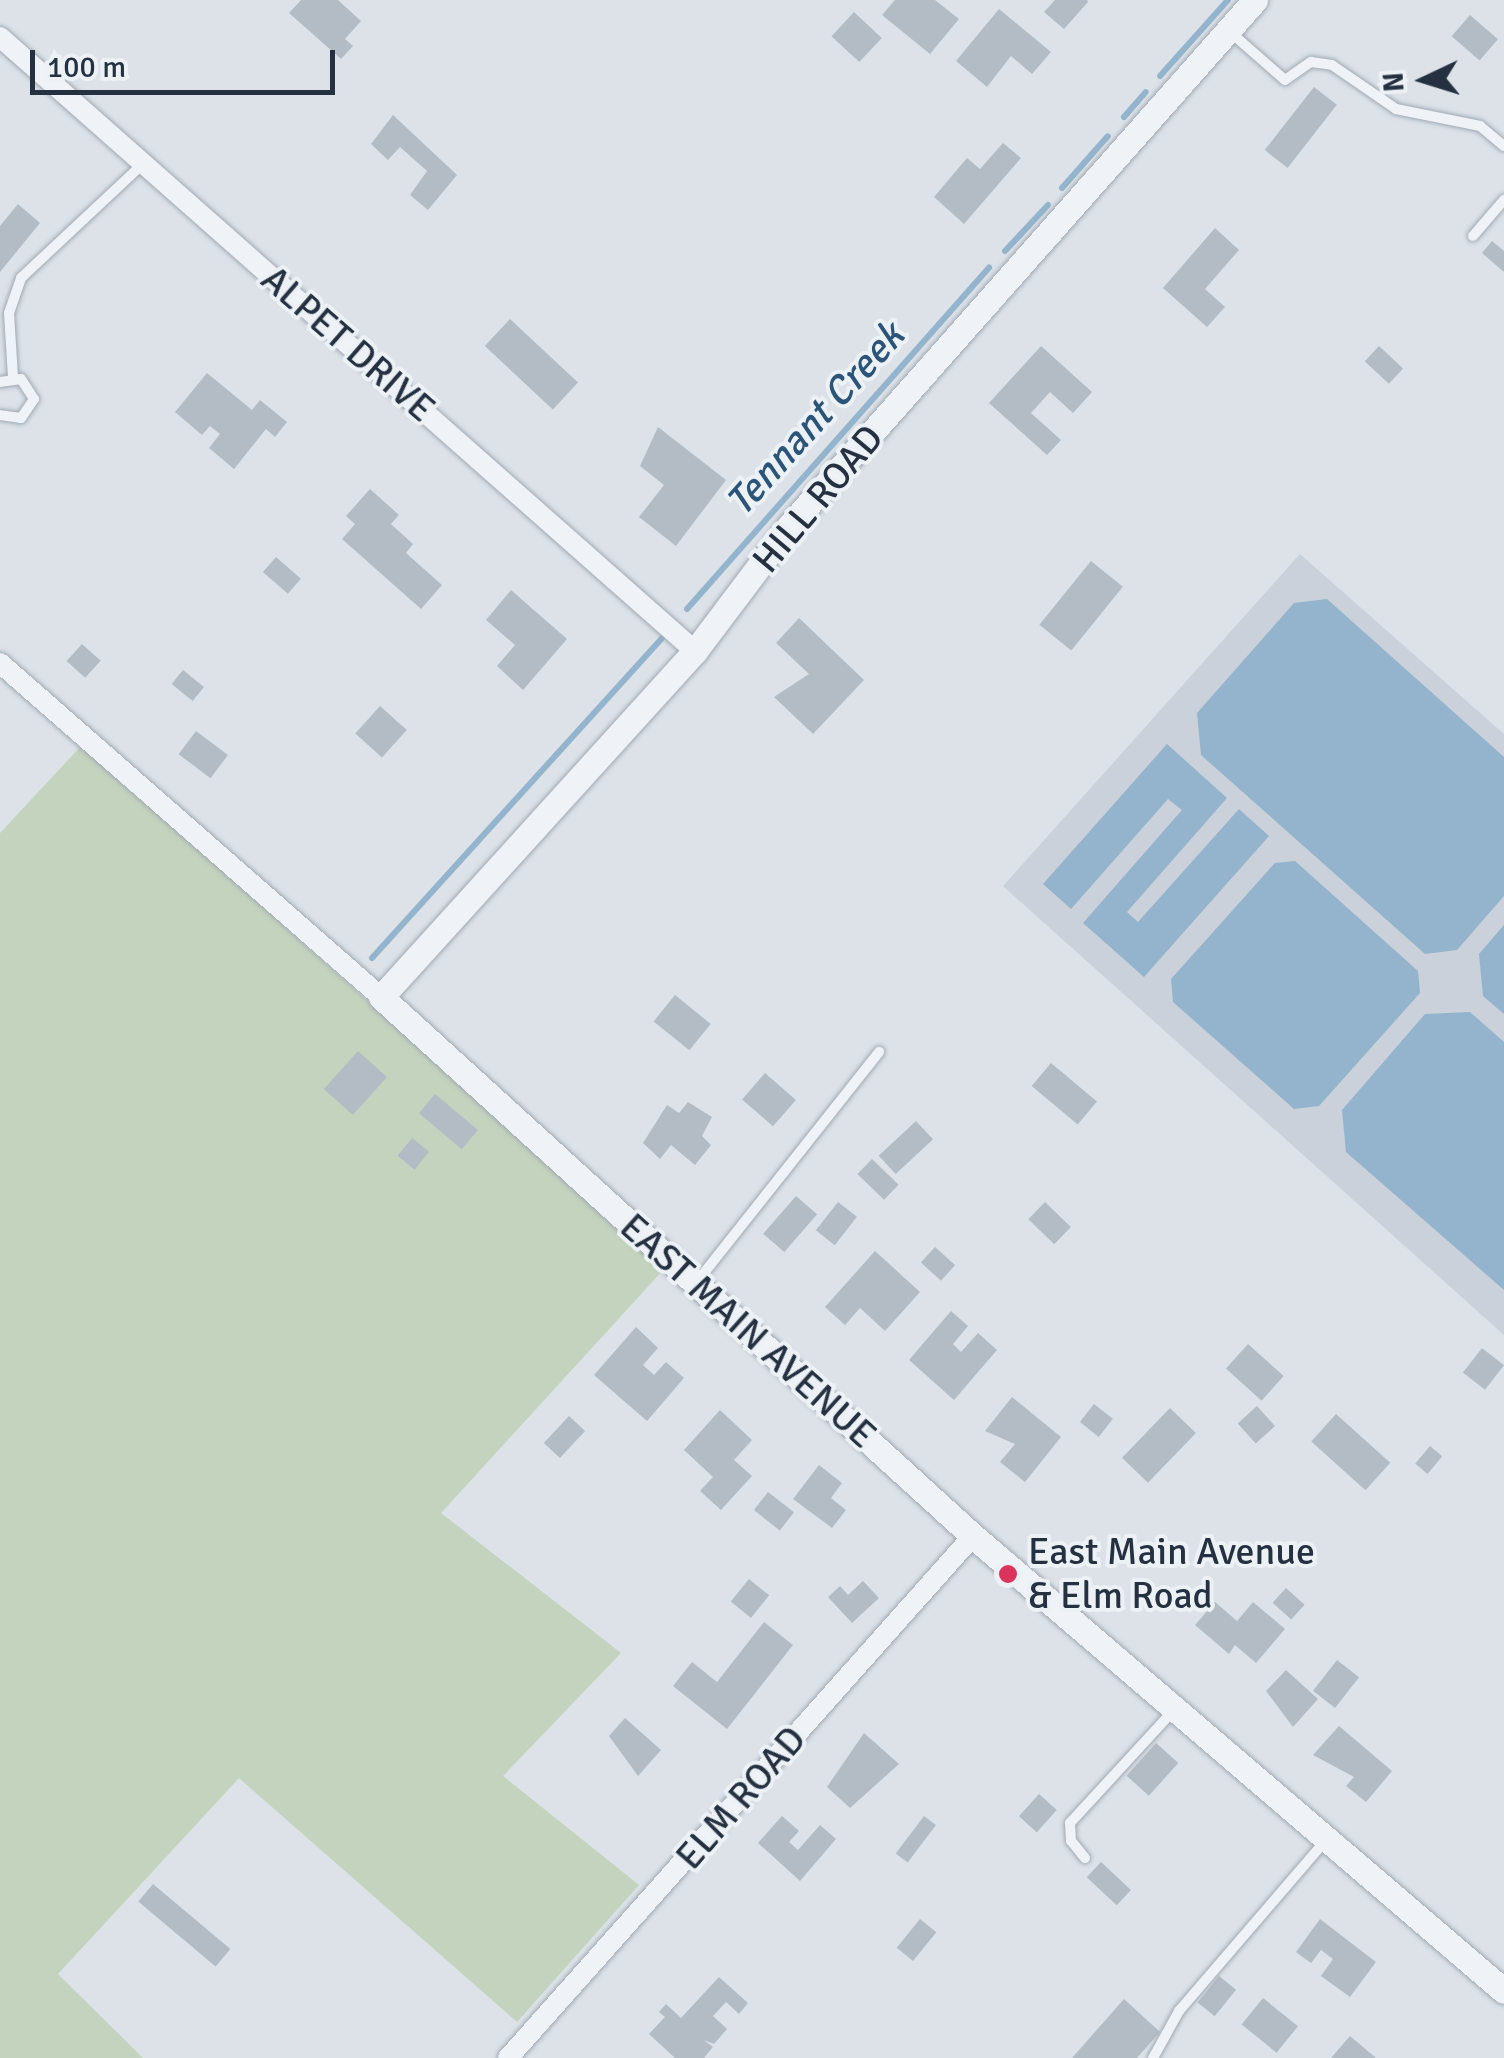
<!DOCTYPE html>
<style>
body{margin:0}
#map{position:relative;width:1504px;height:2058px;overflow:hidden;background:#dce2e8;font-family:Signika,sans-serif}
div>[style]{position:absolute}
.built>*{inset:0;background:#cad1da}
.green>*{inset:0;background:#c4d3bd}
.water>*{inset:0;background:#93b4cc}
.stream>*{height:6px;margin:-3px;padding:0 3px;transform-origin:3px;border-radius:3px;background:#93b4cc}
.building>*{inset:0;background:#b3bcc5;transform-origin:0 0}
.roads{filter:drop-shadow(0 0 2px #a1a9b2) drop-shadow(0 0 2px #a1a9b2)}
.service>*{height:10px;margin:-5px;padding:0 5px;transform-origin:5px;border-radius:5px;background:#eff2f6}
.minor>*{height:20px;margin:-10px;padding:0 10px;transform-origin:10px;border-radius:10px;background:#eff2f6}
.tertiary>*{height:25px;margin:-12.5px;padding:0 12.5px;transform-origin:12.5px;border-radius:12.5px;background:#eff2f6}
.dots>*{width:28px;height:28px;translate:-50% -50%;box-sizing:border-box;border:5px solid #ecf1f6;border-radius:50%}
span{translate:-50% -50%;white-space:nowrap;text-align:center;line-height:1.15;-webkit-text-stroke:8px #ecf1f6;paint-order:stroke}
.street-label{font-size:38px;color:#253140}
.poi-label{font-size:38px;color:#253140}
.left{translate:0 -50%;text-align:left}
.water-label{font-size:40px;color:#2b5478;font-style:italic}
.north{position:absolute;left:1374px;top:30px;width:100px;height:100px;-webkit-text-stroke:8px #ecf1f6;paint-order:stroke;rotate:266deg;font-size:28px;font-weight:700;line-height:40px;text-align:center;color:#253140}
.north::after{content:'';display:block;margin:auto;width:35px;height:45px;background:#253140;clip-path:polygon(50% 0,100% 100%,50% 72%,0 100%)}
.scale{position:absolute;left:30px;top:50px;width:305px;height:45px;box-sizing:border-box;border:5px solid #253140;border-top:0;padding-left:12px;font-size:30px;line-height:35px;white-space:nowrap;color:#253140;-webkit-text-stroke:8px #ecf1f6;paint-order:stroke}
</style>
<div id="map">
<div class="built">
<div style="clip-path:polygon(1300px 554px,1504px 734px,1504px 1335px,1003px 886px)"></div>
</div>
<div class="green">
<div style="clip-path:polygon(82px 745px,665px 1268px,441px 1513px,621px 1653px,503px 1776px,639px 1885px,517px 2022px,239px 1778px,58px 1974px,143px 2058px,0 2058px,0 833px)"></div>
</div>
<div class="water">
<div style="clip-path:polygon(1327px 599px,1504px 757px,1504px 896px,1457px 950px,1425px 954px,1201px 755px,1197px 713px,1294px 603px)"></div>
<div style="clip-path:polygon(1167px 744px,1227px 798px,1127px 912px,1138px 922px,1239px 809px,1269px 836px,1144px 977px,1083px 923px,1182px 810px,1168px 799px,1071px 909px,1043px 884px)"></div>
<div style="clip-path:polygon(1295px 861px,1418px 971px,1420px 993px,1319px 1106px,1294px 1109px,1173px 1002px,1171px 979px,1275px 863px)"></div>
<div style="clip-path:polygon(1504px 925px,1504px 1014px,1483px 996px,1479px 954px)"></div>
<div style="clip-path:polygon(1470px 1012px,1504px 1042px,1504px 1290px,1346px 1152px,1342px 1110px,1425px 1014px)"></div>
</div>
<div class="stream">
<div style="left:1160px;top:76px;width:102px;rotate:-48.2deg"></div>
<div style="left:1124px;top:117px;width:33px;rotate:-49deg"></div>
<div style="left:1062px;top:188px;width:69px;rotate:-48.5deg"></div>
<div style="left:1005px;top:251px;width:63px;rotate:-46.9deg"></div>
<div style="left:687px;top:609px;width:456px;rotate:-48.5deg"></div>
<div style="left:372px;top:958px;width:432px;rotate:-47.8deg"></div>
</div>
<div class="building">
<div style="clip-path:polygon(301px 0,338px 0,361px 21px,345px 39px,353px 46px,341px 59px,289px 13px)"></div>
<div style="clip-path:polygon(895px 0,935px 0,959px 19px,930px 54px,882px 15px)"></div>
<div style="clip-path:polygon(1055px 0,1087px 0,1088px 2px,1064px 29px,1044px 12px)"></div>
<div style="clip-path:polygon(999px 9px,1051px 52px,1032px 74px,1011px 56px,987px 87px,956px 61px)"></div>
<div style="left:854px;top:12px;width:38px;height:33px;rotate:43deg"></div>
<div style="left:1470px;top:15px;width:37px;height:28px;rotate:41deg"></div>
<div style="left:1314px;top:87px;width:29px;height:80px;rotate:38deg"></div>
<div style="clip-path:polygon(393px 115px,457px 175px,428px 210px,410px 195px,427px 171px,400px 147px,388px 160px,371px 144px)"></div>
<div style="clip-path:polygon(1003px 143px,1021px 158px,964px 224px,934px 197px,967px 158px,980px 169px)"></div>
<div style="clip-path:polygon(18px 204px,40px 223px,0 272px,0 226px)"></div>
<div style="clip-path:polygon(1215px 228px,1239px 250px,1205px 289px,1225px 307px,1207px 327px,1163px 288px)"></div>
<div style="clip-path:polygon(1492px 241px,1504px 251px,1504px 272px,1482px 253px)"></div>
<div style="left:510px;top:319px;width:93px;height:37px;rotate:43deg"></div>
<div style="clip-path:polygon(1041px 346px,1092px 392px,1073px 413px,1050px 392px,1031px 413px,1061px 440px,1047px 455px,989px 403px)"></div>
<div style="left:1379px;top:346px;width:33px;height:21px;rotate:43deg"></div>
<div style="clip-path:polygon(207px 373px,252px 410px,260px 400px,287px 422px,275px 437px,266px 429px,234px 469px,209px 448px,220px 434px,210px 426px,202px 435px,175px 412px)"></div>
<div style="clip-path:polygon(658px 427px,726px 480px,676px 546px,639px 517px,664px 485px,640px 466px)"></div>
<div style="clip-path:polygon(370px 489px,399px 515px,391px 524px,413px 544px,406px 553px,442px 585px,421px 609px,342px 539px,355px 524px,346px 516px)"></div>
<div style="left:276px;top:557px;width:33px;height:20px;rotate:41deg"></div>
<div style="left:1091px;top:561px;width:41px;height:82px;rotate:39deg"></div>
<div style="clip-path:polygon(511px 590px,567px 639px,523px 690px,497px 666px,515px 645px,486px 620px)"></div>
<div style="clip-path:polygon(799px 618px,864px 680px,813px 734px,774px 697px,809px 674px,776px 643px)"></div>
<div style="left:82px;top:644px;width:25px;height:23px;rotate:42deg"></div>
<div style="left:183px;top:670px;width:27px;height:18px;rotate:39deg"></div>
<div style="left:380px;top:706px;width:36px;height:37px;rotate:42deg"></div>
<div style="left:196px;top:731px;width:40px;height:29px;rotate:37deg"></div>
<div style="left:675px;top:995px;width:46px;height:34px;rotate:39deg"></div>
<div style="left:358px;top:1051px;width:39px;height:51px;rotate:42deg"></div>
<div style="left:1051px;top:1063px;width:60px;height:30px;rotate:40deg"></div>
<div style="left:765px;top:1073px;width:41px;height:35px;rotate:41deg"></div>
<div style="left:435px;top:1094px;width:56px;height:25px;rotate:40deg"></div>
<div style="clip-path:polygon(688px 1102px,712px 1117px,702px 1136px,711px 1145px,695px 1165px,671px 1145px,660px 1159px,643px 1143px,667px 1105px,679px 1113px)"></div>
<div style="left:916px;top:1121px;width:25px;height:51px;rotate:47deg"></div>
<div style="left:412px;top:1138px;width:22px;height:23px;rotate:39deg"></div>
<div style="left:872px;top:1159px;width:37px;height:21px;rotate:44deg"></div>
<div style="left:796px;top:1196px;width:28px;height:50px;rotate:41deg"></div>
<div style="left:838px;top:1202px;width:24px;height:36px;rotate:38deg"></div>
<div style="left:1045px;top:1202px;width:36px;height:24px;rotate:44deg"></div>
<div style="left:935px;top:1247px;width:27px;height:21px;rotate:42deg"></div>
<div style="clip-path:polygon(875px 1251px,920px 1292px,885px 1331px,860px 1308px,845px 1325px,825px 1307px)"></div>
<div style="clip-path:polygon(951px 1311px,968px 1326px,953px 1344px,961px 1352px,978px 1333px,997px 1350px,954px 1400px,909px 1360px)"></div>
<div style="clip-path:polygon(636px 1327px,658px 1348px,643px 1365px,654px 1375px,666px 1362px,684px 1378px,647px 1421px,594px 1375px)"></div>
<div style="left:1248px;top:1344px;width:48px;height:33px;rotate:42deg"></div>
<div style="left:1482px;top:1348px;width:28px;height:31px;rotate:38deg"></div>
<div style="clip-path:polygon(1012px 1397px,1061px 1437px,1025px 1482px,1000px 1462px,1015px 1444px,985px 1431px)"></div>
<div style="left:1094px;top:1404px;width:24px;height:23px;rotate:38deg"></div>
<div style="left:1257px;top:1406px;width:27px;height:26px;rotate:48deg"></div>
<div style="left:1170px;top:1408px;width:36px;height:69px;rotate:44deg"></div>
<div style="clip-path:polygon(720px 1410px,752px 1440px,734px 1460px,752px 1476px,721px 1510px,700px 1491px,713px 1477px,684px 1450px)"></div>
<div style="left:1336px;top:1414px;width:73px;height:37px;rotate:42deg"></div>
<div style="left:569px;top:1416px;width:22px;height:37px;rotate:43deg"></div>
<div style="left:1430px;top:1446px;width:16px;height:23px;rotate:40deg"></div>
<div style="clip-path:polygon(819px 1465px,842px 1483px,831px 1498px,846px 1510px,832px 1528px,793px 1499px)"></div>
<div style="left:768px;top:1492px;width:33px;height:23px;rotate:38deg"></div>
<div style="left:749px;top:1579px;width:26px;height:29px;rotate:39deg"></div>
<div style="clip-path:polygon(863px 1581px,879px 1598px,852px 1623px,828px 1597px,840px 1586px,848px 1595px)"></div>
<div style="left:1286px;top:1588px;width:25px;height:20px;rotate:42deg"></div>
<div style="clip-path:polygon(1215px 1602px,1237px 1621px,1253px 1602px,1285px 1629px,1256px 1663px,1235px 1645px,1229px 1654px,1195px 1625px)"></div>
<div style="clip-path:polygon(764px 1622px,793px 1645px,727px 1729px,673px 1686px,692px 1662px,717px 1682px)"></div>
<div style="left:1337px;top:1660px;width:28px;height:39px;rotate:38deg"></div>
<div style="clip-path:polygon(1286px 1670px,1318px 1699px,1293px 1727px,1266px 1691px)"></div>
<div style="clip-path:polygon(625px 1718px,661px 1750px,638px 1776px,609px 1736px)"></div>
<div style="clip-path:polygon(1339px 1726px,1392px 1771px,1366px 1802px,1346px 1786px,1354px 1777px,1313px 1755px)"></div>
<div style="clip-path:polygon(864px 1733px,899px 1764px,850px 1808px,827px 1787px)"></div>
<div style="left:1156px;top:1743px;width:30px;height:44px;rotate:42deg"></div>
<div style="left:1039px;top:1794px;width:24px;height:30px;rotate:42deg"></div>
<div style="clip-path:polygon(782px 1816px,799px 1831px,789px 1842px,798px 1850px,820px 1825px,836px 1839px,800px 1881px,758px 1843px)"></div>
<div style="left:924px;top:1816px;width:15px;height:47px;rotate:37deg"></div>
<div style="left:1101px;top:1862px;width:41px;height:21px;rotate:43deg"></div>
<div style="left:153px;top:1884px;width:101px;height:23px;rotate:40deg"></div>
<div style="left:920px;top:1919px;width:21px;height:37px;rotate:39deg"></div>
<div style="clip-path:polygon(1320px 1919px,1376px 1962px,1350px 1997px,1321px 1976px,1333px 1959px,1321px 1950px,1311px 1963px,1296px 1952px)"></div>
<div style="left:1219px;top:1976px;width:22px;height:34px;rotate:39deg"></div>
<div style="clip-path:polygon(719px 1977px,748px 2003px,739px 2014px,726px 2002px,713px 2016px,727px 2029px,714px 2044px,704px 2040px,713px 2047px,704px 2058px,675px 2058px,649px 2034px,665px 2017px,659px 2012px,666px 2004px,681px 2018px)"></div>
<div style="left:1263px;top:1998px;width:45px;height:34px;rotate:39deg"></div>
<div style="clip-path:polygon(1124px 1999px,1160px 2032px,1137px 2058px,1072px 2058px)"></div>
<div style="clip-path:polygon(1350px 2036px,1376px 2058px,1331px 2058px)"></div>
</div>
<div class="roads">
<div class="service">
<div style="left:1229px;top:31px;width:74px;rotate:41.2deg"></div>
<div style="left:1285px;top:80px;width:32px;rotate:-35deg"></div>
<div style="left:1311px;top:62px;width:21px;rotate:8deg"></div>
<div style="left:1332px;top:65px;width:78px;rotate:34.5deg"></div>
<div style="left:1396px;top:109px;width:86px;rotate:11.4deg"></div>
<div style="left:1480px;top:126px;width:31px;rotate:40deg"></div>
<div style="left:1473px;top:236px;width:48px;rotate:-49.3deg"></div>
<div style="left:13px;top:377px;width:64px;rotate:-93.6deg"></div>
<div style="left:9px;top:313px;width:37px;rotate:-71deg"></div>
<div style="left:21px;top:278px;width:168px;rotate:-43.1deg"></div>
<div style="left:0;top:382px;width:21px;rotate:-8deg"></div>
<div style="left:21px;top:379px;width:24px;rotate:57deg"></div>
<div style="left:34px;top:399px;width:23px;rotate:124deg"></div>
<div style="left:21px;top:418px;width:21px;rotate:-172deg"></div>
<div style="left:696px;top:1283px;width:295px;rotate:-51.6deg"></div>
<div style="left:1085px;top:1858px;width:22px;rotate:-129deg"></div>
<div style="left:1071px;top:1841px;width:18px;rotate:-93deg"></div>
<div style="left:1070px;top:1823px;width:152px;rotate:-47.4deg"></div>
<div style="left:1153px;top:2058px;width:54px;rotate:-61deg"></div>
<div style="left:1179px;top:2011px;width:227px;rotate:-49.3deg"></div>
</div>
<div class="minor">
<div style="left:0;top:37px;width:927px;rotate:41.46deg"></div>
<div style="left:0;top:663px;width:507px;rotate:41.24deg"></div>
<div style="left:508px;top:2058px;width:699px;rotate:-48.31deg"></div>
</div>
<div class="tertiary">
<div style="left:1255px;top:0;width:701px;rotate:131.53deg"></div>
<div style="left:790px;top:525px;width:158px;rotate:127deg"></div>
<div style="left:695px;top:651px;width:467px;rotate:132.2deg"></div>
<div style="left:381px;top:997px;width:801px;rotate:42.32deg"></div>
<div style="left:973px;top:1536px;width:699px;rotate:40.59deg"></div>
</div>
</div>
<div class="dots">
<div style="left:1008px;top:1574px;background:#db335b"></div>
</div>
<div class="street-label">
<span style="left:348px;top:344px;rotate:41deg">ALPET DRIVE</span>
<span style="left:818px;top:499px;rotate:-50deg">HILL ROAD</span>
<span style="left:748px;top:1331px;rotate:42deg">EAST MAIN AVENUE</span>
<span style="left:741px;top:1798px;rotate:-49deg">ELM ROAD</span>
</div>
<div class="poi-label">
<span class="left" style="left:1028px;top:1574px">East Main Avenue<br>&amp; Elm Road</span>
</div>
<div class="water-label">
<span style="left:815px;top:419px;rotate:-48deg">Tennant Creek</span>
</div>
<div class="north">N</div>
<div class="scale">100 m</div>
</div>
